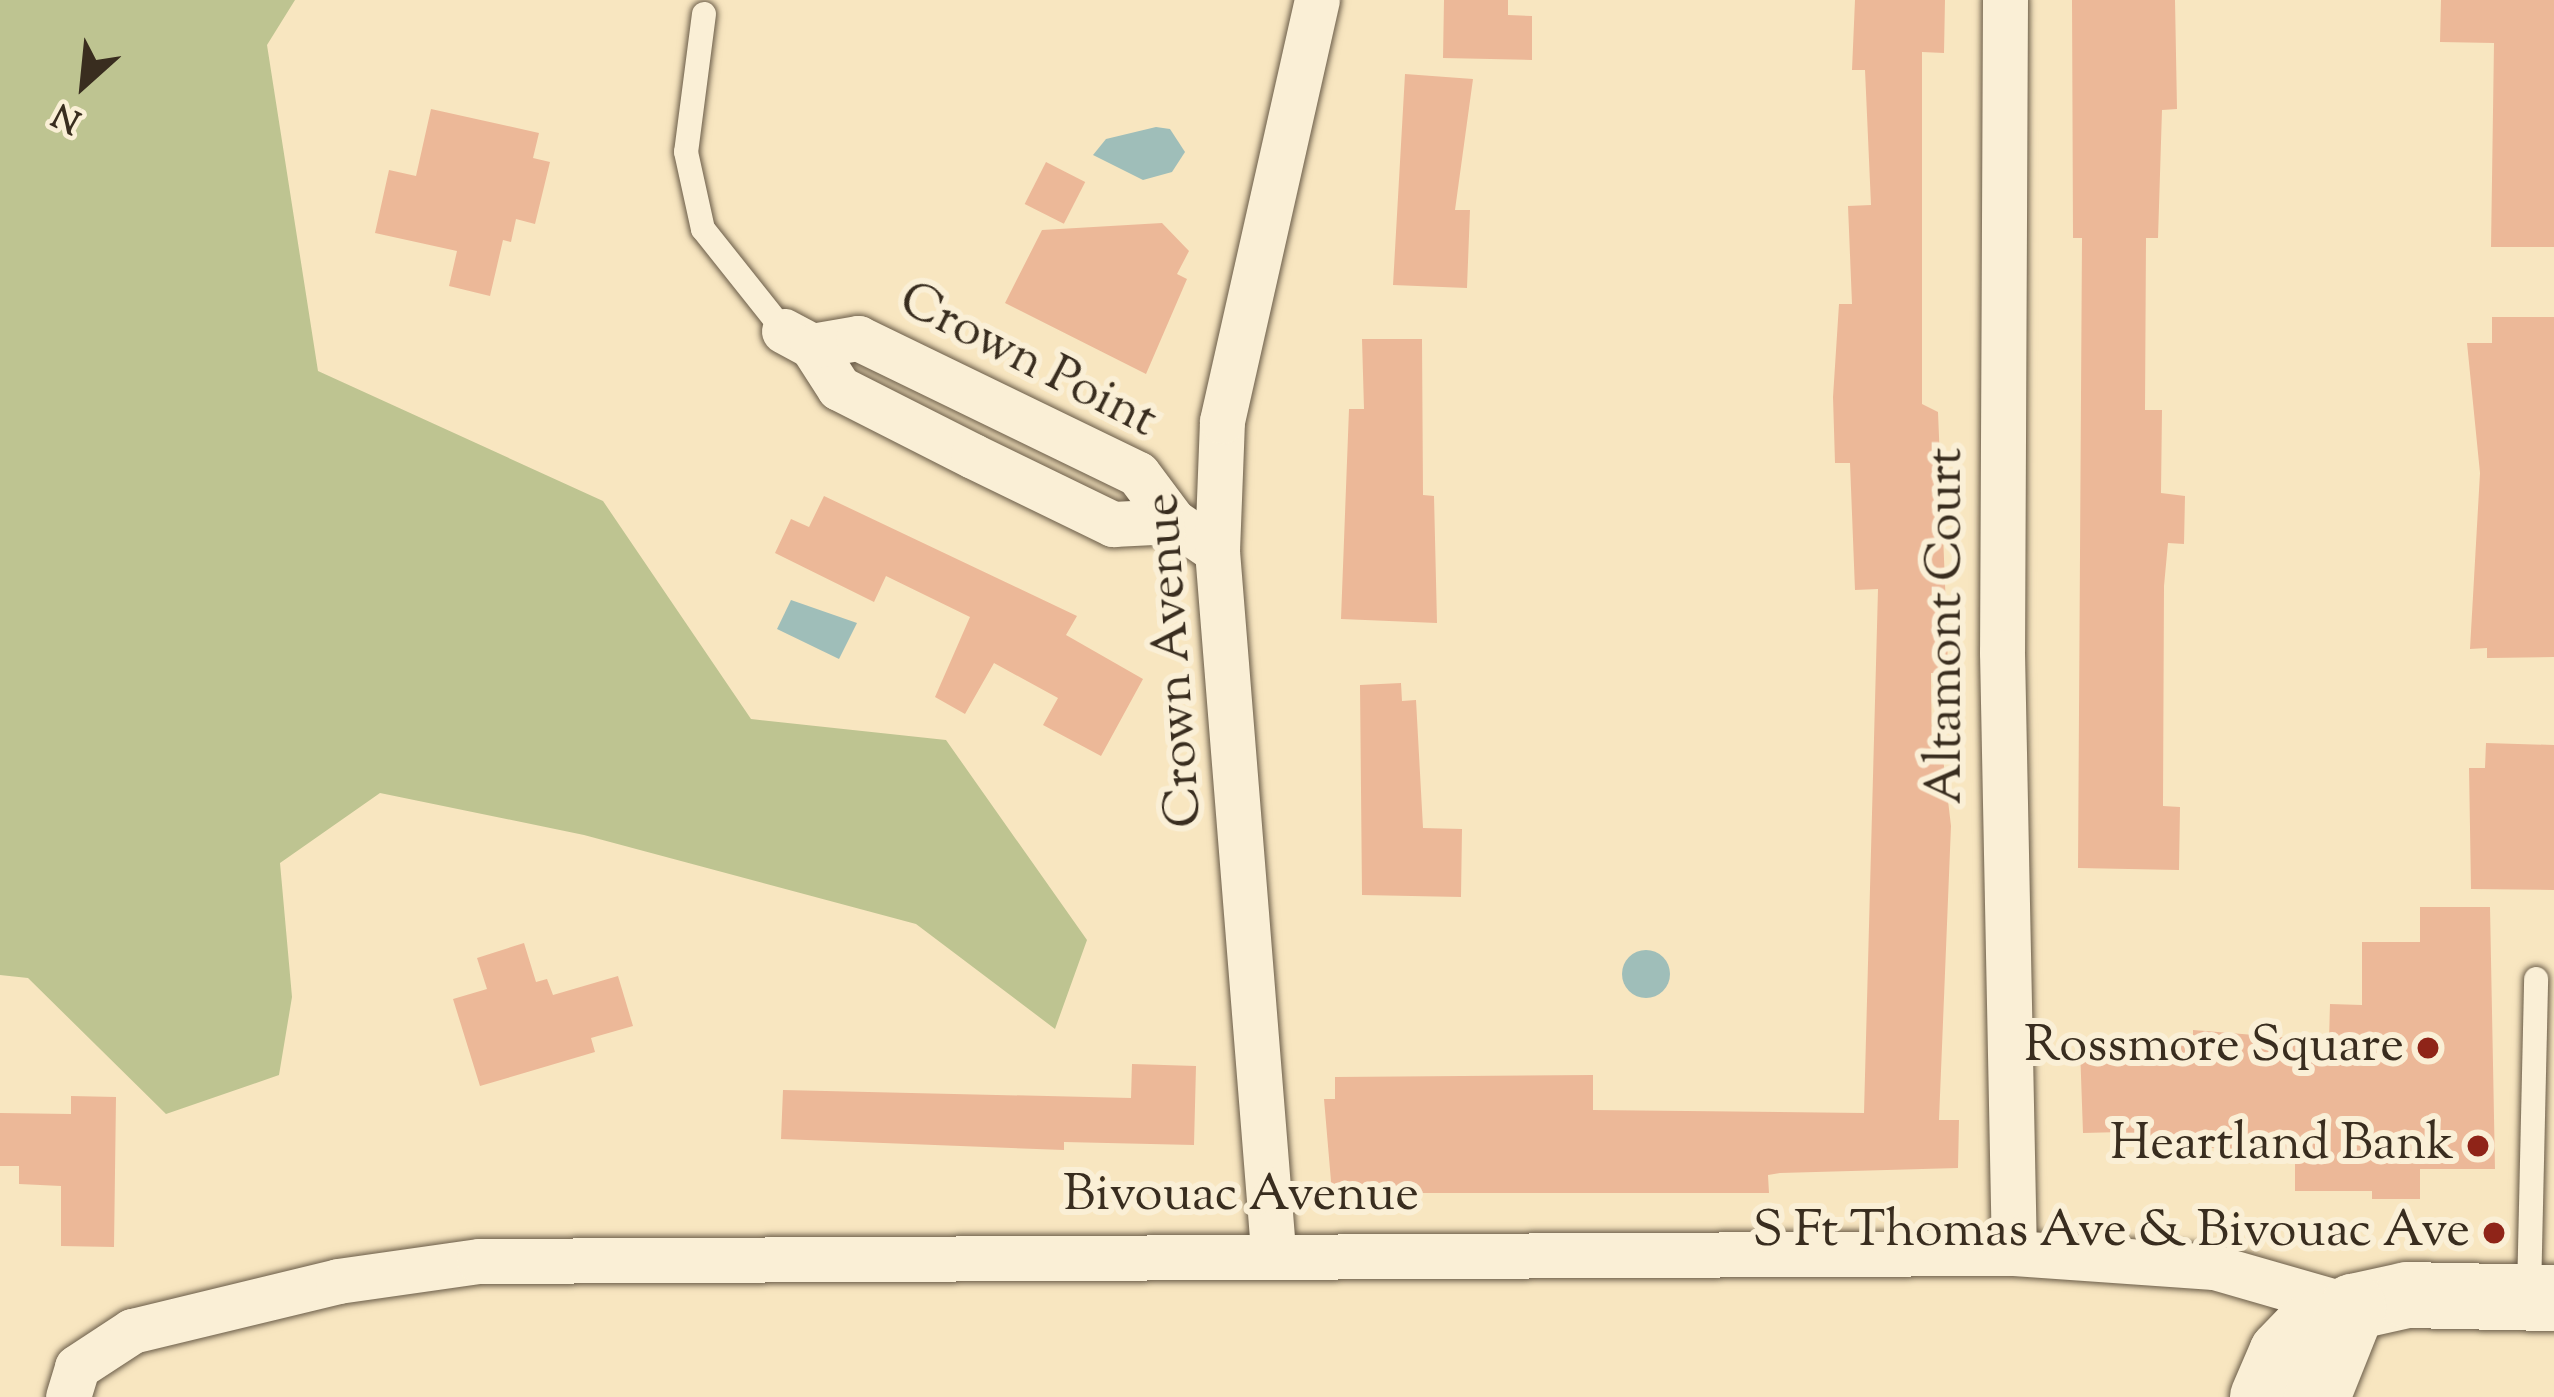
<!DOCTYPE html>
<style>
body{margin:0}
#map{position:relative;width:2554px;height:1397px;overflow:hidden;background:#f8e6c0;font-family:"Sorts Mill Goudy",serif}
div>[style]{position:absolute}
.green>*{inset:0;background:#bec491}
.water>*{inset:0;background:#9fbeb9}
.round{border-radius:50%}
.building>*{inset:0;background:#ecb898;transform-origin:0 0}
.roads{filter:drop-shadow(0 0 3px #695b47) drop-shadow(0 0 3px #695b47)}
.service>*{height:24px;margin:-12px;padding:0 12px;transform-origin:12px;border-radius:12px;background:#faefd6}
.minor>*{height:45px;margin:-22.5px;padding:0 22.5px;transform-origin:22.5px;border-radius:22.5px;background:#faefd6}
.secondary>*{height:66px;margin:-33px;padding:0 33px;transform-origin:33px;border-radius:33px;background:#faefd6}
.dots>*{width:33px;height:33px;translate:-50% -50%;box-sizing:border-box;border:6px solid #faefd6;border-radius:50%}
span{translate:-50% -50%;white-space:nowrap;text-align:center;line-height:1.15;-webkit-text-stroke:12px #faefd6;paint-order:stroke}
.street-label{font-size:51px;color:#392d1f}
.poi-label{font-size:51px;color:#392d1f}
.right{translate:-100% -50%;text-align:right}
.north{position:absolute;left:24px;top:24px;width:120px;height:120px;-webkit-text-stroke:9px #faefd6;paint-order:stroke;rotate:207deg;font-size:33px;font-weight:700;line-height:48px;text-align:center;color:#392d1f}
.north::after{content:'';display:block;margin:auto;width:42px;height:54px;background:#392d1f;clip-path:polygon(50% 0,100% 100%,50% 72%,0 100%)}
</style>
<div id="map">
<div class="green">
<div style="clip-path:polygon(0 0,295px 0,267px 45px,318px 371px,603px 501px,751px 719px,946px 740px,1087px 940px,1055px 1029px,916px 924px,584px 835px,380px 793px,280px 863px,292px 997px,279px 1075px,166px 1114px,28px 978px,0 975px)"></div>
</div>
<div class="water">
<div style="clip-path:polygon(1156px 127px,1170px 129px,1185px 152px,1172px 172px,1143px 180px,1093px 155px,1106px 139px)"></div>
<div style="clip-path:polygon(791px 600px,857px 623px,839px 659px,777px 629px)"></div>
<div class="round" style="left:1622px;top:950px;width:48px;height:48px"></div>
</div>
<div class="building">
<div style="clip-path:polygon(1444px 0,1508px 0,1508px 15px,1532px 16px,1532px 60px,1443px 58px)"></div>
<div style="clip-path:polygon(1855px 0,1945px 0,1944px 53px,1922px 52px,1922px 404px,1938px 412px,1947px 632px,1948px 673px,1931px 673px,1932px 758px,1943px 758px,1951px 826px,1939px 1120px,1959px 1120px,1958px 1168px,1780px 1173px,1768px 1175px,1769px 1193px,1332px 1193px,1324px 1099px,1335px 1099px,1335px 1077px,1593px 1075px,1593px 1110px,1864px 1113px,1878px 589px,1855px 590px,1850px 463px,1835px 463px,1833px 397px,1839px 304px,1852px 304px,1848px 206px,1871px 205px,1865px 70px,1852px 70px)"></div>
<div style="clip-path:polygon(2072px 0,2175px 0,2177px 109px,2162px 110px,2158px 238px,2146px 238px,2145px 410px,2162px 410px,2161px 493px,2185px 496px,2184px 544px,2168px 543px,2164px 586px,2163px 806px,2180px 807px,2179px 870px,2078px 868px,2082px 238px,2073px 238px)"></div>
<div style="clip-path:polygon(2441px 0,2554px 0,2554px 247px,2491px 247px,2494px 43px,2440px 42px)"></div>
<div style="clip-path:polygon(1405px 74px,1473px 79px,1455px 210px,1470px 210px,1467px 288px,1393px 285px)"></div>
<div style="clip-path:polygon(431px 109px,539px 133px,533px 158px,550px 162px,535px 224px,516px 219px,511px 242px,503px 240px,490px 296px,449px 286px,457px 251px,375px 233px,389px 170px,416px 176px)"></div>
<div style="left:1046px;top:162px;width:44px;height:47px;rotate:27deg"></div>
<div style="clip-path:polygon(1162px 223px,1189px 251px,1177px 274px,1187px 279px,1146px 374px,1005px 303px,1042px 230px)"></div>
<div style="clip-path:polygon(2492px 317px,2554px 317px,2554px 657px,2487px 658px,2487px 648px,2470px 649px,2480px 473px,2467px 343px,2492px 343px)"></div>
<div style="clip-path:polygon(1362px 339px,1422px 339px,1423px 495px,1434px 496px,1437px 623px,1341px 619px,1349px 409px,1364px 409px)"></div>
<div style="clip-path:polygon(824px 496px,1077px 616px,1066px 635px,1143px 679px,1101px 756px,1043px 725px,1058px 698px,994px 663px,965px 714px,935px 697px,970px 617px,886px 576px,874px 602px,775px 553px,791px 519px,809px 527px)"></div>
<div style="clip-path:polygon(1401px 683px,1402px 701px,1416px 700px,1423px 828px,1462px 829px,1461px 897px,1362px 895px,1360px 685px)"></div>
<div style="clip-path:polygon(2486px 743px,2554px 745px,2554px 890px,2471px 889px,2469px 768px,2485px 768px)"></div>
<div style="clip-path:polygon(2420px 907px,2490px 907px,2495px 1169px,2420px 1169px,2420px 1199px,2372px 1199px,2372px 1191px,2295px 1191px,2295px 1150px,2122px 1146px,2122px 1132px,2083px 1133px,2080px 1048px,2193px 1044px,2193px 1030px,2329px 1041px,2330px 1004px,2362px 1005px,2362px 942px,2420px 942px)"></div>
<div style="clip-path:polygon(524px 943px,536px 982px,547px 979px,553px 995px,618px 976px,633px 1026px,591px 1038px,595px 1052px,480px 1086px,453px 999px,487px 989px,477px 958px)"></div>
<div style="clip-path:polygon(1132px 1064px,1196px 1066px,1194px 1145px,1064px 1142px,1064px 1150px,781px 1139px,783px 1090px,1131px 1098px)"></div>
<div style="clip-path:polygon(71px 1096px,116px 1097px,114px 1247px,61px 1246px,61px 1186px,19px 1184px,19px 1166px,0 1166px,0 1113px,71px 1114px)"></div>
</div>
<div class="roads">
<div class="service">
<div style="left:704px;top:14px;width:139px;rotate:97.4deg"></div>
<div style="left:686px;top:152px;width:79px;rotate:77.6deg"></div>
<div style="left:703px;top:229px;width:130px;rotate:51.5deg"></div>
<div style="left:2529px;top:1294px;width:315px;rotate:-88.7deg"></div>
</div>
<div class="minor">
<div style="left:2005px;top:0;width:652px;rotate:90.26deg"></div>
<div style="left:2002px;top:652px;width:601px;rotate:88.86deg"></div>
<div style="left:784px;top:331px;width:32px;rotate:28deg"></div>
<div style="left:812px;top:346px;width:50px;rotate:57.3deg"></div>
<div style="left:839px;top:388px;width:150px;rotate:26.9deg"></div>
<div style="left:973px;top:456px;width:156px;rotate:25.9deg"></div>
<div style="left:1113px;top:524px;width:60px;rotate:-2.9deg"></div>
<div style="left:812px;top:346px;width:47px;rotate:-9.9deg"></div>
<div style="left:858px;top:338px;width:311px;rotate:25.9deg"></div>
<div style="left:1138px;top:474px;width:59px;rotate:53.3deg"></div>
<div style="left:1173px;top:521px;width:53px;rotate:34.3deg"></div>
<div style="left:1273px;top:1250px;width:701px;rotate:-94.58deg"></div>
<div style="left:1217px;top:551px;width:130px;rotate:-87.8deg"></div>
<div style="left:1222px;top:421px;width:432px;rotate:-77.3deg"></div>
<div style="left:68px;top:1397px;width:31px;rotate:-73deg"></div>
<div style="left:77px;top:1367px;width:66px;rotate:-33.2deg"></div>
<div style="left:132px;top:1331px;width:212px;rotate:-13.6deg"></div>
<div style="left:338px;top:1281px;width:142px;rotate:-8.1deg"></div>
<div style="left:479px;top:1261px;width:1535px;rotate:-0.3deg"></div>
<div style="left:2014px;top:1253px;width:200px;rotate:4deg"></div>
<div style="left:2214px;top:1267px;width:145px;rotate:16.1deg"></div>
</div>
<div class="secondary">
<div style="left:2263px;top:1397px;width:48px;rotate:-66.6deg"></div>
<div style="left:2282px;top:1353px;width:33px;rotate:-46deg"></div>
<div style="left:2305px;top:1329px;width:53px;rotate:-24.6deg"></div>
<div style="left:2353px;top:1307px;width:55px;rotate:-12.5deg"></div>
<div style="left:2407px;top:1295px;width:147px;rotate:1.2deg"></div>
<div style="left:2317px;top:1397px;width:97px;rotate:-68.2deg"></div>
</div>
</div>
<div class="dots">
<div style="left:2428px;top:1048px;background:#8f2418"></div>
<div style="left:2478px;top:1146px;background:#8f2418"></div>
<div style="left:2494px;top:1233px;background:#8f2418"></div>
</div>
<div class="street-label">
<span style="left:1027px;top:362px;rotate:27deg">Crown Point</span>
<span style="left:1948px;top:626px;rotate:-90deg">Altamont Court</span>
<span style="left:1176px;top:660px;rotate:-94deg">Crown Avenue</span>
<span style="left:1241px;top:1197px">Bivouac Avenue</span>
</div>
<div class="poi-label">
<span class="right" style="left:2404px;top:1048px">Rossmore Square</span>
<span class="right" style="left:2454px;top:1146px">Heartland Bank</span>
<span class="right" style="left:2470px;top:1233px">S Ft Thomas Ave &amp; Bivouac Ave</span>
</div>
<div class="north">N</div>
</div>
